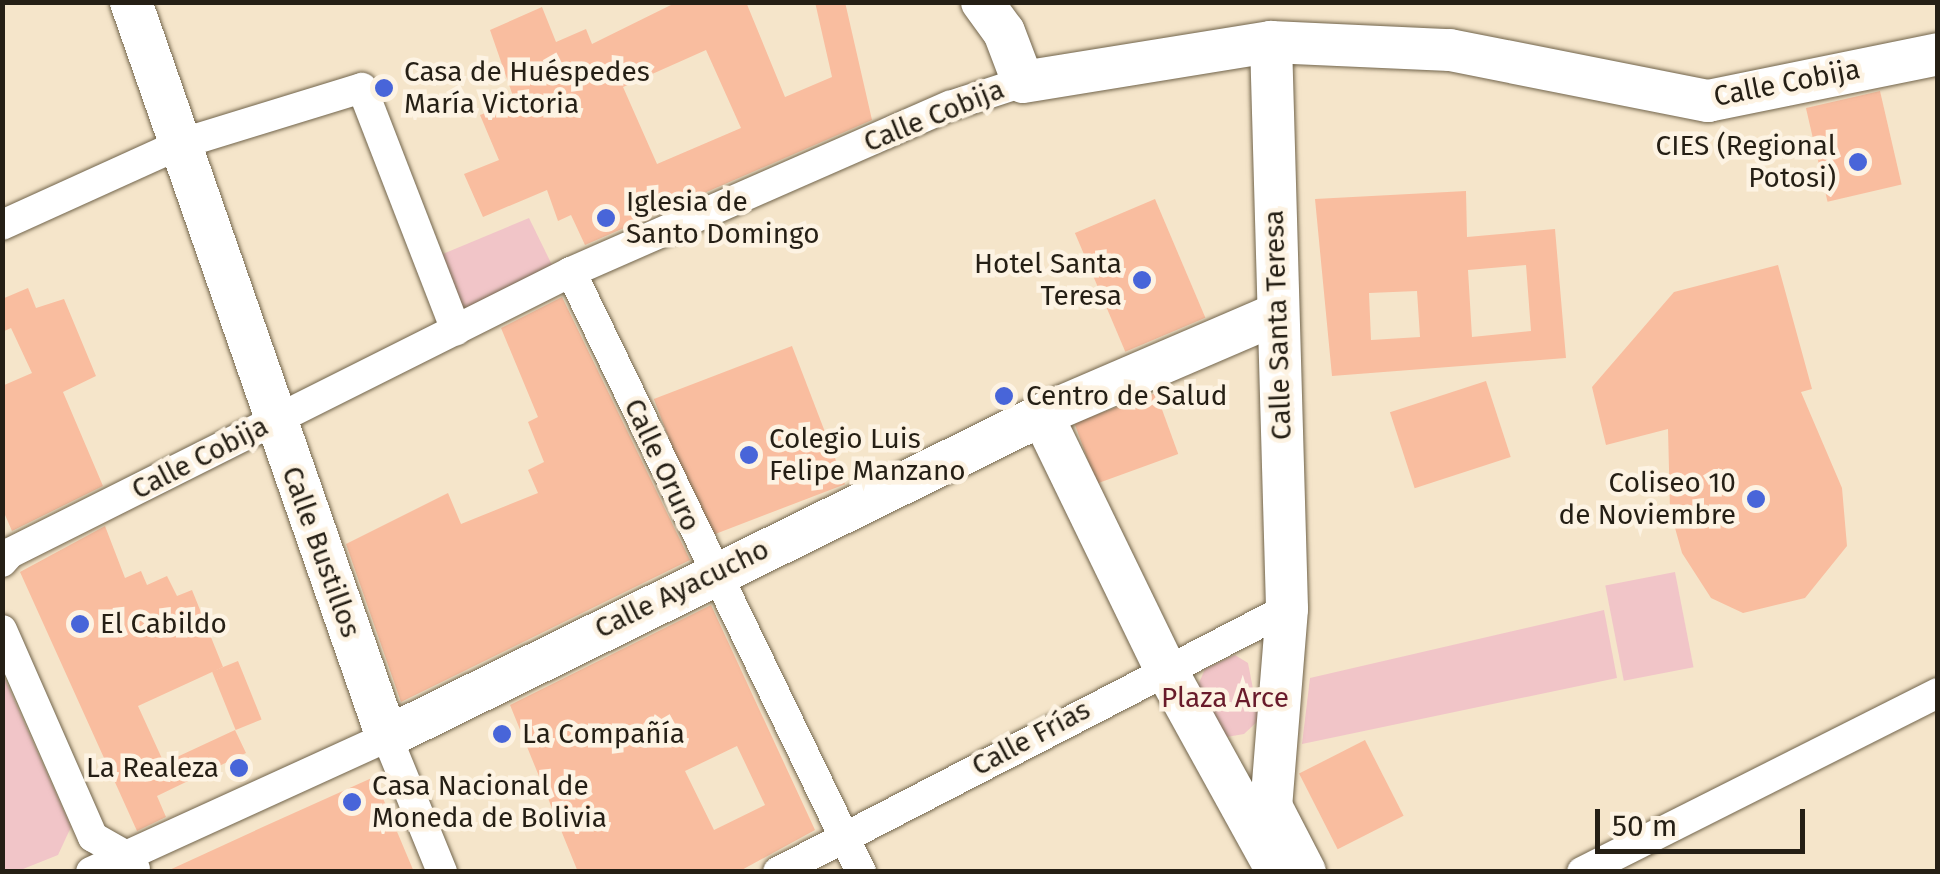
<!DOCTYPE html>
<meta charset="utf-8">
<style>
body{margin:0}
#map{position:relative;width:1940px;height:874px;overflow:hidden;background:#f5e5ca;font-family:"Fira Sans",sans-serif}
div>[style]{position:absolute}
.green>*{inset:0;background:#f1c5c8;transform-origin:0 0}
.building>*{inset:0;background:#f9bd9f;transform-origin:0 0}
.roads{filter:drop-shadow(0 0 2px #71644b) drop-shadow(0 0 2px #71644b)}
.street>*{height:30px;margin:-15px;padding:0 15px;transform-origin:15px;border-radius:15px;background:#fff}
.secondary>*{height:42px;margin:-21px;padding:0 21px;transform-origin:21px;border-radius:21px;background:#fff}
.dots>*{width:28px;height:28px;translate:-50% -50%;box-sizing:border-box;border:5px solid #fdf3e3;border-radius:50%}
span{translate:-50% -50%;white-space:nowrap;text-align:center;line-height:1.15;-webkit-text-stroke:9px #fdf3e3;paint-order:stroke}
.poi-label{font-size:28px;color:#251f15}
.left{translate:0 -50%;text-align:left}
.right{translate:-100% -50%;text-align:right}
.street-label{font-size:28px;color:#251f15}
.park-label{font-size:28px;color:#691b2b}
.frame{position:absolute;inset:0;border:5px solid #251f15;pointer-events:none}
.scale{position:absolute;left:1595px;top:809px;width:210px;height:45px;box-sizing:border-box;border:5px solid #251f15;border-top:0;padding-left:12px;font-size:30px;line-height:35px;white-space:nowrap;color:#251f15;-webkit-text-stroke:8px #fdf3e3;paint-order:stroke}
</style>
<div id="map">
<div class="green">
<div style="clip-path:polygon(529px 218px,552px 265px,449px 319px,426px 261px)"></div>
<div style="left:1675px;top:572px;width:97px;height:71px;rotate:79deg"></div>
<div style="clip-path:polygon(1604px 610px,1617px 678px,1302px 744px,1310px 678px)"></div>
<div style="clip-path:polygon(1235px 655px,1248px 663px,1259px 720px,1244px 734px,1221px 738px,1193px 697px,1205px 669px)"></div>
<div style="clip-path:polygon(3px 675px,71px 827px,58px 855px,18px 871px,3px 871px)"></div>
</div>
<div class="building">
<div style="clip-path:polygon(evenodd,677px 2px,746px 2px,785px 97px,832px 77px,815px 2px,845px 2px,872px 120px,585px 245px,571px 215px,558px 221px,547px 190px,483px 217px,464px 174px,499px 160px,480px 115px,515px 102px,490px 30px,542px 7px,556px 42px,586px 29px,592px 44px,677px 2px,706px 50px,741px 128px,657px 164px,623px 87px,706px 50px)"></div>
<div style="left:1880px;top:91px;width:96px;height:76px;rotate:77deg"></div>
<div style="clip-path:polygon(evenodd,1466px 191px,1467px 237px,1555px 229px,1566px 358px,1332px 376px,1315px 199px,1466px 191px,1526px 265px,1531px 331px,1472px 337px,1468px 270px,1526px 265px,1466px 191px,1417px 291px,1420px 337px,1371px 340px,1369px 293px,1417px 291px)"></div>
<div style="left:1155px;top:199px;width:129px;height:87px;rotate:67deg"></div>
<div style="clip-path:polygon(1778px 265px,1812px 389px,1801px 392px,1842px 488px,1847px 546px,1805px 598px,1743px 613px,1711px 598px,1682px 553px,1670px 510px,1668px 429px,1606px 445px,1592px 387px,1674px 292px)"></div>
<div style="clip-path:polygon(28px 288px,36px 308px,64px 299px,96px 376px,63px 392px,103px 486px,12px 531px,2px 508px,2px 386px,32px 373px,11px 328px,2px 332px,2px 299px)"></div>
<div style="clip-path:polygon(562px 297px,690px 560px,401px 702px,346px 544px,448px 493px,461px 524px,538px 493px,528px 470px,544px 462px,528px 422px,538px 417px,501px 328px)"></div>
<div style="left:792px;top:346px;width:148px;height:148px;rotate:69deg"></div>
<div style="left:1486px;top:381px;width:80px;height:101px;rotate:72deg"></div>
<div style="left:1156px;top:393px;width:65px;height:87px;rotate:70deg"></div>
<div style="clip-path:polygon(105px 526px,125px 578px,141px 571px,147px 585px,167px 576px,177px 596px,192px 590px,223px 667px,138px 706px,164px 763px,235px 730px,246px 753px,157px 796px,166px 817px,137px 831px,20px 572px)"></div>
<div style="clip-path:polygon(evenodd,711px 605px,815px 830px,738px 872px,578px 872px,510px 705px,711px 605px,737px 746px,765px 805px,714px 830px,685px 771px,737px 746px)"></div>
<div style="left:238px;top:661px;width:63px;height:28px;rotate:68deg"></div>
<div style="left:1365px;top:740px;width:85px;height:74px;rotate:63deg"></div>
<div style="clip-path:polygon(374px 777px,414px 872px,165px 872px,265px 826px)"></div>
</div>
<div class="roads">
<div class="street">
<div style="left:2px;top:225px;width:199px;rotate:-24.4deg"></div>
<div style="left:183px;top:143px;width:187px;rotate:-17.1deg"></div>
<div style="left:362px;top:88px;width:260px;rotate:68.8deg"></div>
<div style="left:571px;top:272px;width:666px;rotate:64.2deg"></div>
<div style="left:2px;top:562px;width:12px;rotate:-48deg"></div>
<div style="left:10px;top:553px;width:627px;rotate:-26.61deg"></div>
<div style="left:571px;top:272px;width:414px;rotate:-23.7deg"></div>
<div style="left:950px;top:106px;width:77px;rotate:-18.2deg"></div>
<div style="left:2px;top:630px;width:226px;rotate:66.3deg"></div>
<div style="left:93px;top:837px;width:43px;rotate:29.6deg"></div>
<div style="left:130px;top:858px;width:12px;rotate:66deg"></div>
<div style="left:91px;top:872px;width:325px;rotate:-24.5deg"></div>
<div style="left:387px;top:737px;width:146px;rotate:67.8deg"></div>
<div style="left:778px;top:872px;width:573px;rotate:-27.33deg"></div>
<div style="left:1582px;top:872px;width:398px;rotate:-26.7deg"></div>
</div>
<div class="secondary">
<div style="left:131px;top:2px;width:778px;rotate:70.8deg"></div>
<div style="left:387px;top:737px;width:730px;rotate:-26.18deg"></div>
<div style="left:1042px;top:415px;width:256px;rotate:-23.3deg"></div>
<div style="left:982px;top:2px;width:37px;rotate:54deg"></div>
<div style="left:1004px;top:32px;width:53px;rotate:69.2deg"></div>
<div style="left:1023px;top:82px;width:251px;rotate:-9.2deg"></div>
<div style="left:1271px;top:42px;width:179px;rotate:2.6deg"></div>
<div style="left:1450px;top:50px;width:263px;rotate:11.2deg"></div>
<div style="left:1708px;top:101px;width:235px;rotate:-11.5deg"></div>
<div style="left:1271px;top:42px;width:567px;rotate:88.38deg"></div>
<div style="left:1287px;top:609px;width:198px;rotate:94.6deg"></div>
<div style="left:1271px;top:806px;width:74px;rotate:62.7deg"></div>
<div style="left:1042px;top:415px;width:281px;rotate:64.1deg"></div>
<div style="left:1165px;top:668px;width:217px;rotate:61.1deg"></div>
</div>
</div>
<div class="dots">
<div style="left:384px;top:88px;background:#4865d9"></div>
<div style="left:1858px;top:162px;background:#4865d9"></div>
<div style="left:606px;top:218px;background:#4865d9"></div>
<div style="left:1142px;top:280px;background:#4865d9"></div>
<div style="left:1004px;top:396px;background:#4865d9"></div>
<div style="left:749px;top:455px;background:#4865d9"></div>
<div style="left:1756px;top:499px;background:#4865d9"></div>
<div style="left:80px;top:624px;background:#4865d9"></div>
<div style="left:502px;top:734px;background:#4865d9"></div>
<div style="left:239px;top:768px;background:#4865d9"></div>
<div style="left:352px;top:802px;background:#4865d9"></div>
</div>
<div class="poi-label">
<span class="left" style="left:404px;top:88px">Casa de Huéspedes<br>María Victoria</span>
<span class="right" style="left:1836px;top:162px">CIES (Regional<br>Potosi)</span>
<span class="left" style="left:626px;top:218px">Iglesia de<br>Santo Domingo</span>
<span class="right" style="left:1122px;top:280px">Hotel Santa<br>Teresa</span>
<span class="left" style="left:1026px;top:396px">Centro de Salud</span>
<span class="left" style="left:769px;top:455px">Colegio Luis<br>Felipe Manzano</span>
<span class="right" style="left:1736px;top:499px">Coliseo 10<br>de Noviembre</span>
<span class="left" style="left:100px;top:624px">El Cabildo</span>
<span class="left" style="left:522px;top:734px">La Compañía</span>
<span class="right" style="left:219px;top:768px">La Realeza</span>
<span class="left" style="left:372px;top:802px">Casa Nacional de<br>Moneda de Bolivia</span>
</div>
<div class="street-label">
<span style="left:1787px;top:83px;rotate:-11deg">Calle Cobija</span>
<span style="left:934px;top:116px;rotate:-22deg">Calle Cobija</span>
<span style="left:1278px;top:325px;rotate:-92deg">Calle Santa Teresa</span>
<span style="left:200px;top:458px;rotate:-27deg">Calle Cobija</span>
<span style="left:662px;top:465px;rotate:65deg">Calle Oruro</span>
<span style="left:321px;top:552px;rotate:70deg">Calle Bustillos</span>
<span style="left:682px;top:589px;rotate:-26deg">Calle Ayacucho</span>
<span style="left:1031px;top:738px;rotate:-28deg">Calle Frías</span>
</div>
<div class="park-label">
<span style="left:1225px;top:698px">Plaza Arce</span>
</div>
<div class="frame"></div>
<div class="scale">50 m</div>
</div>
